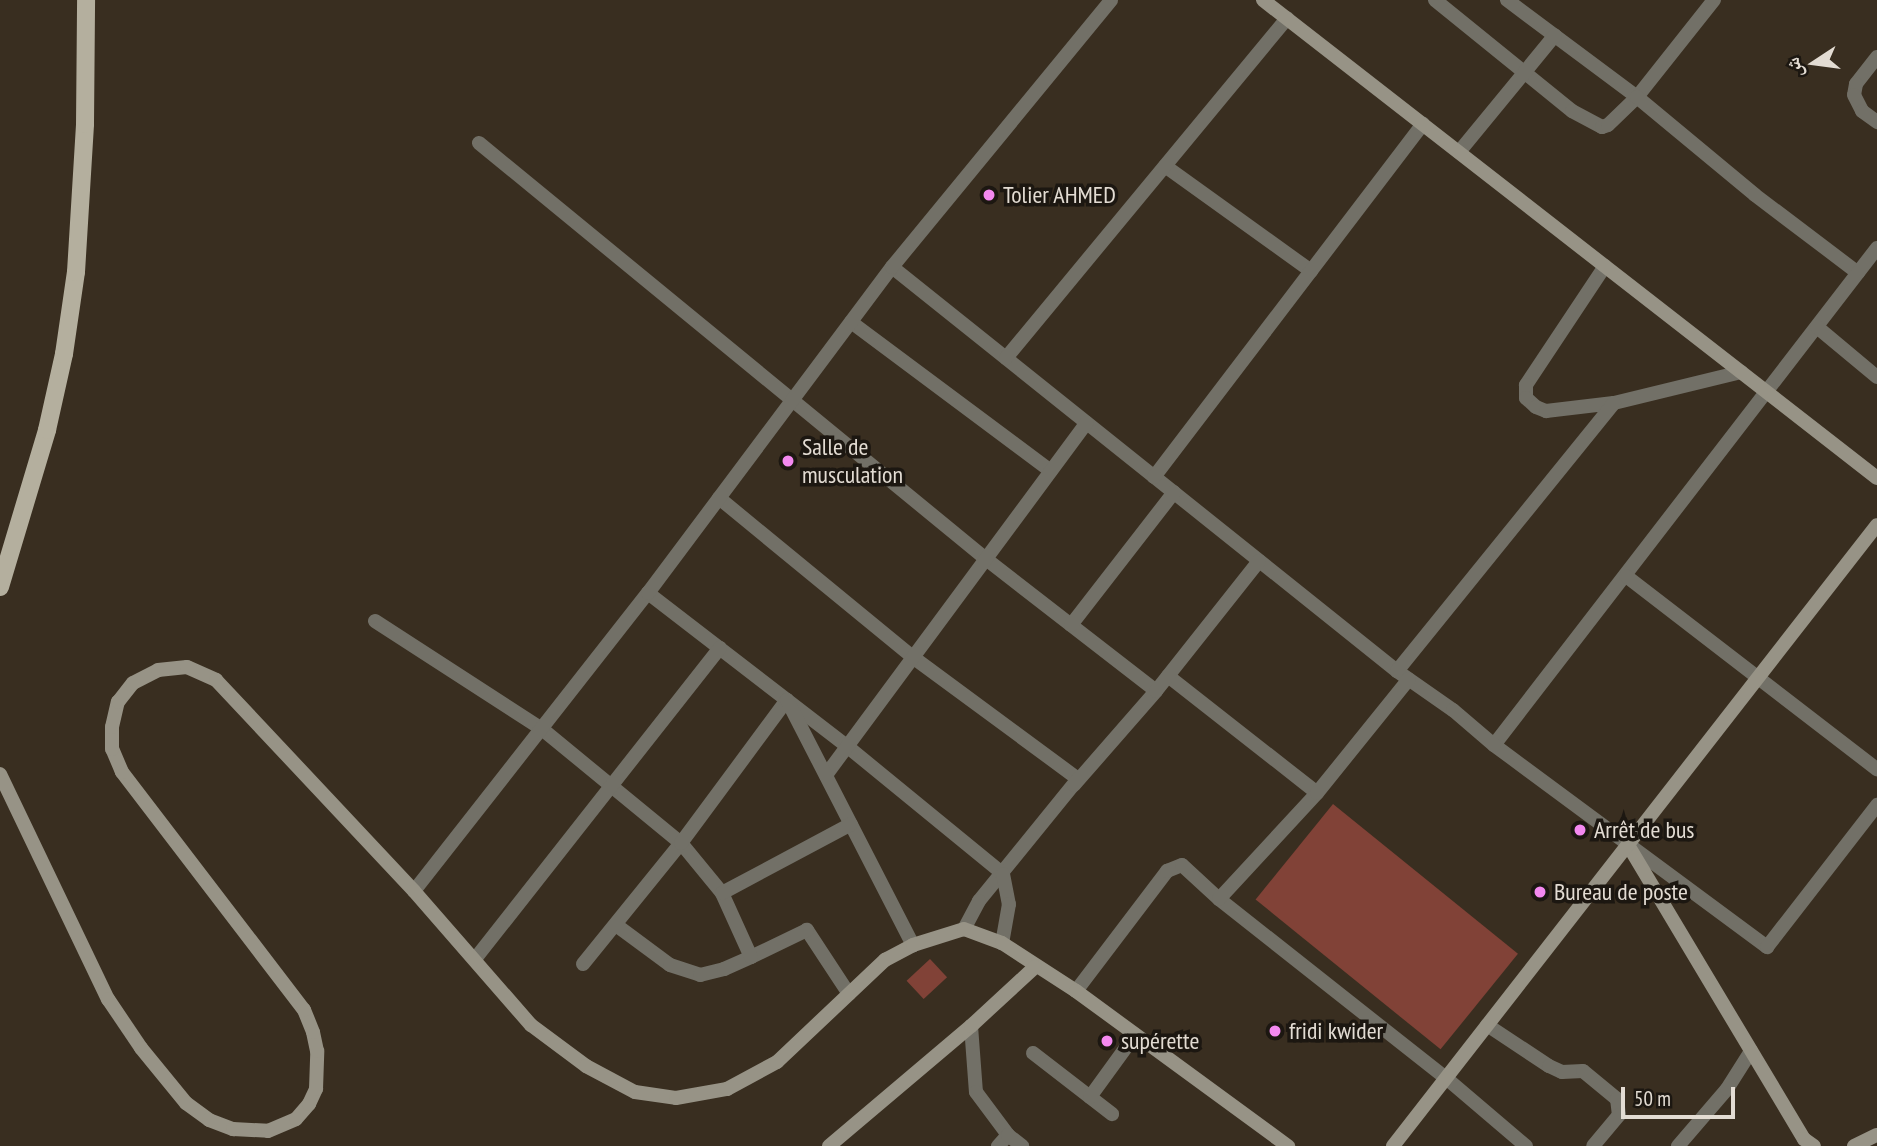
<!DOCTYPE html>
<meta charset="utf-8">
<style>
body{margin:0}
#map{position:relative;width:1877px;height:1146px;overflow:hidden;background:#392e20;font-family:"PT Sans Narrow","Noto Naskh Arabic",sans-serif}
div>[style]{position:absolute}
.green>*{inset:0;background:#814237;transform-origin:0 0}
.street>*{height:14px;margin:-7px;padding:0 7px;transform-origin:7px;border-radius:7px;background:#727067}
.secondary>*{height:14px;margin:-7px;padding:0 7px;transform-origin:7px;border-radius:7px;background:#979386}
.primary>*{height:18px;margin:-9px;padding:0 9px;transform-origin:9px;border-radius:9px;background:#b4af9e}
.dots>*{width:19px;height:19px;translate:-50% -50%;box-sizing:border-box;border:4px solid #1c1711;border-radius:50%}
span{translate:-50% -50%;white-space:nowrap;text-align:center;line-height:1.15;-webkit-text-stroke:7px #1c1711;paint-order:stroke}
.poi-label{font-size:24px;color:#e3dcd3}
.left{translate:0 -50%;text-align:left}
.north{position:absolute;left:1779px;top:28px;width:70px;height:70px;-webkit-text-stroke:5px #1c1711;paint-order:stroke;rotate:257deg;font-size:19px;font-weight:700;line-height:28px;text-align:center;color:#e3dcd3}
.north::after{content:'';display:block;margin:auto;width:24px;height:32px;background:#e3dcd3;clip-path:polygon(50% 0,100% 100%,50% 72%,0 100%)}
.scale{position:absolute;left:1621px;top:1087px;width:114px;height:32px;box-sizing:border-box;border:4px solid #e3dcd3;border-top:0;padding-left:9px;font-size:21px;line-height:24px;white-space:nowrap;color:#e3dcd3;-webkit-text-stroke:5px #1c1711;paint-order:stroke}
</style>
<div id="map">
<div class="green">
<div style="left:1333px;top:804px;width:238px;height:123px;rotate:39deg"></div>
<div style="left:930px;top:959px;width:25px;height:32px;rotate:47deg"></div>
</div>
<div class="street">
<div style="left:1435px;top:0;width:176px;rotate:39deg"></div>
<div style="left:1572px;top:111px;width:34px;rotate:28deg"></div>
<div style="left:1602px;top:127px;width:6px;rotate:-18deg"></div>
<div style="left:1608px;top:125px;width:40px;rotate:-44deg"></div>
<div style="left:1637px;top:97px;width:124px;rotate:-51.6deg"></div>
<div style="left:1507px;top:0;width:162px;rotate:36.7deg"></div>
<div style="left:1637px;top:97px;width:153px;rotate:39.7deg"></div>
<div style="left:1755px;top:195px;width:129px;rotate:37.1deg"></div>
<div style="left:1877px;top:57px;width:34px;rotate:128deg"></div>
<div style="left:1856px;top:84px;width:11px;rotate:100deg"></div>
<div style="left:1854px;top:95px;width:18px;rotate:63deg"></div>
<div style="left:1862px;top:111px;width:19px;rotate:36deg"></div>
<div style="left:479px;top:143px;width:656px;rotate:39.37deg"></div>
<div style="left:986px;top:559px;width:215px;rotate:37.8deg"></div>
<div style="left:1459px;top:152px;width:151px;rotate:-50.6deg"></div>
<div style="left:1165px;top:166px;width:180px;rotate:35.7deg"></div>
<div style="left:1877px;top:248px;width:627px;rotate:127.62deg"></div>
<div style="left:1494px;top:745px;width:340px;rotate:36.5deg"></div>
<div style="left:1767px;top:947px;width:180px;rotate:-52.2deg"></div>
<div style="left:1605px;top:266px;width:143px;rotate:123.6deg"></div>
<div style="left:1526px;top:385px;width:13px;rotate:90deg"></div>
<div style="left:1526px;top:398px;width:13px;rotate:42deg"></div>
<div style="left:1536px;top:407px;width:11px;rotate:22deg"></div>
<div style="left:1546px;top:411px;width:68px;rotate:-6.7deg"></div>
<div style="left:1614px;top:403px;width:131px;rotate:-13.7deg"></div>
<div style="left:892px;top:267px;width:647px;rotate:38.66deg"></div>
<div style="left:1397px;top:671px;width:68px;rotate:34.9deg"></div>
<div style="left:1453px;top:710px;width:54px;rotate:40.5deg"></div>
<div style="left:851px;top:322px;width:249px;rotate:36.7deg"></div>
<div style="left:1817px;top:327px;width:78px;rotate:39.8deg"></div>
<div style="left:1006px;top:358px;width:441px;rotate:-50.4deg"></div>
<div style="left:1154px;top:477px;width:444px;rotate:-52.7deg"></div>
<div style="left:719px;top:498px;width:252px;rotate:39.4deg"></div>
<div style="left:914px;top:658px;width:204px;rotate:36.4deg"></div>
<div style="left:1078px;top:779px;width:157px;rotate:129.1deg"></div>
<div style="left:979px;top:901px;width:32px;rotate:118deg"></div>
<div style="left:1626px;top:576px;width:317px;rotate:37.6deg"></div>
<div style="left:648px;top:593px;width:252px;rotate:37.6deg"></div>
<div style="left:848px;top:747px;width:200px;rotate:39.3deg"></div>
<div style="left:1003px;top:874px;width:31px;rotate:79deg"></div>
<div style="left:1009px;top:904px;width:40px;rotate:100deg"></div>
<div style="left:375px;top:621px;width:199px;rotate:32.9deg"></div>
<div style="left:542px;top:729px;width:180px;rotate:39.4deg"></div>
<div style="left:681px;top:843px;width:65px;rotate:50.6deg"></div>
<div style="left:1071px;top:625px;width:168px;rotate:-52.2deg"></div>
<div style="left:1397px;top:671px;width:345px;rotate:-51deg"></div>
<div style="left:1168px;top:676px;width:189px;rotate:38.1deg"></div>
<div style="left:826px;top:775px;width:438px;rotate:-53.5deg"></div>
<div style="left:1074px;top:785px;width:125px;rotate:-48.9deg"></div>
<div style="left:1156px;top:691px;width:166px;rotate:-51.6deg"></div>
<div style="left:414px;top:891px;width:379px;rotate:-51.9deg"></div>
<div style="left:648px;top:593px;width:407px;rotate:-53.2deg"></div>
<div style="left:892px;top:267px;width:345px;rotate:-50.6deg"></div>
<div style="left:1219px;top:899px;width:289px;rotate:38.3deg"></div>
<div style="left:1446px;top:1078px;width:105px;rotate:40.4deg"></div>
<div style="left:616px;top:925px;width:67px;rotate:36.5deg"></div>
<div style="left:670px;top:965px;width:32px;rotate:18deg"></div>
<div style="left:700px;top:975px;width:25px;rotate:-14deg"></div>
<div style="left:724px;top:969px;width:30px;rotate:-24deg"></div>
<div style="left:475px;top:959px;width:396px;rotate:-51.8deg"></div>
<div style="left:583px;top:964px;width:156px;rotate:-51deg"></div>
<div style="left:681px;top:843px;width:178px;rotate:-53.5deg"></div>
<div style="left:787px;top:700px;width:276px;rotate:62.8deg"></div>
<div style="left:1076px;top:991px;width:151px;rotate:-52.8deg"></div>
<div style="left:1167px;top:871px;width:16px;rotate:-22deg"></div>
<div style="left:1182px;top:865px;width:50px;rotate:42.6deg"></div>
<div style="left:1219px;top:899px;width:144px;rotate:-47.2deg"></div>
<div style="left:1317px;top:793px;width:146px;rotate:-51.1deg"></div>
<div style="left:849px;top:994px;width:77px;rotate:-123.3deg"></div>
<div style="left:807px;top:930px;width:62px;rotate:154.3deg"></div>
<div style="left:751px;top:957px;width:70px;rotate:-114.4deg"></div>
<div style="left:722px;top:893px;width:146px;rotate:-28.1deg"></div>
<div style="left:1487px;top:1025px;width:74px;rotate:33.5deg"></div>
<div style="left:1549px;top:1066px;width:14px;rotate:25deg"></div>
<div style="left:1562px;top:1072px;width:21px;rotate:-3deg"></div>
<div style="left:1583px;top:1071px;width:44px;rotate:39.5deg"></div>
<div style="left:1617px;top:1099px;width:16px;rotate:83deg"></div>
<div style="left:1619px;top:1115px;width:40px;rotate:130deg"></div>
<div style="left:971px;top:1026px;width:66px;rotate:85.7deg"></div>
<div style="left:976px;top:1092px;width:54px;rotate:53.3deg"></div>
<div style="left:1008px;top:1135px;width:15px;rotate:132deg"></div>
<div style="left:1033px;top:1053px;width:100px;rotate:37.7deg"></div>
<div style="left:1090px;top:1097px;width:77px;rotate:-54deg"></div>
<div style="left:1008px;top:1135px;width:18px;rotate:38deg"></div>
<div style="left:1678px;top:1146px;width:75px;rotate:-49.3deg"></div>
<div style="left:1727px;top:1089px;width:45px;rotate:-57.7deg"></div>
</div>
<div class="secondary">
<div style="left:1263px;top:0;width:778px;rotate:37.9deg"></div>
<div style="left:0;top:774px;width:250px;rotate:64.4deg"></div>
<div style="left:108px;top:999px;width:59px;rotate:56deg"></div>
<div style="left:141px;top:1048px;width:71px;rotate:50.7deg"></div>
<div style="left:186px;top:1103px;width:29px;rotate:36deg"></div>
<div style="left:209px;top:1120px;width:26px;rotate:21deg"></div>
<div style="left:233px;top:1129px;width:35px;rotate:3deg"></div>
<div style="left:268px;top:1131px;width:30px;rotate:-23deg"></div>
<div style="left:296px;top:1119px;width:20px;rotate:-49deg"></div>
<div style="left:309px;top:1104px;width:17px;rotate:-65deg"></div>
<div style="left:316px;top:1089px;width:38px;rotate:-88deg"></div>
<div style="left:317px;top:1051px;width:19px;rotate:-102deg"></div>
<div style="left:313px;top:1032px;width:24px;rotate:-112deg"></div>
<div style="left:304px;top:1010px;width:300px;rotate:-127.4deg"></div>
<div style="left:122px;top:772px;width:25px;rotate:-113deg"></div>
<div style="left:112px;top:749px;width:22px;rotate:-90deg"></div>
<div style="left:112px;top:727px;width:26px;rotate:-77deg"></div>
<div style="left:118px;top:702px;width:24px;rotate:-52deg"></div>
<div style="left:133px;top:683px;width:28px;rotate:-27deg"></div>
<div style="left:158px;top:670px;width:29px;rotate:-6deg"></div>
<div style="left:187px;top:667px;width:32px;rotate:24deg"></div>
<div style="left:216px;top:680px;width:289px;rotate:46.8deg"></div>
<div style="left:414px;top:891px;width:178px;rotate:48.9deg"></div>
<div style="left:531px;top:1025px;width:69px;rotate:36.7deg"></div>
<div style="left:586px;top:1066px;width:55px;rotate:28deg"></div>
<div style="left:635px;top:1092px;width:41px;rotate:8.3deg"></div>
<div style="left:676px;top:1098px;width:52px;rotate:-10deg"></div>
<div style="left:727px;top:1089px;width:57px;rotate:-28.4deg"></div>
<div style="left:777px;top:1062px;width:149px;rotate:-43.4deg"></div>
<div style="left:885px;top:960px;width:32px;rotate:-28deg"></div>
<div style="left:913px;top:945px;width:53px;rotate:-17.4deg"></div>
<div style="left:964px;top:929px;width:40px;rotate:20.2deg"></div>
<div style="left:1002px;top:943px;width:88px;rotate:33deg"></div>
<div style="left:1076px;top:991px;width:263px;rotate:36.2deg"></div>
<div style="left:1628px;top:845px;width:343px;rotate:59.1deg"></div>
<div style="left:1804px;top:1139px;width:12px;rotate:35deg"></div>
<div style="left:829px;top:1146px;width:186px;rotate:-40.2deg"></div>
<div style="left:971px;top:1026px;width:87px;rotate:-42.7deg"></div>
<div style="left:1393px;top:1146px;width:787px;rotate:-52.07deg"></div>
<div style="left:1854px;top:1146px;width:25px;rotate:-26deg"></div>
</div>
<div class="primary">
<div style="left:0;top:587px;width:164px;rotate:-73.3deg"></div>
<div style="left:47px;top:430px;width:78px;rotate:-77.4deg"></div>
<div style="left:64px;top:354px;width:83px;rotate:-81.7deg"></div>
<div style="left:76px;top:272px;width:148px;rotate:-86.5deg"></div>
<div style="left:85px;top:124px;width:124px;rotate:-89.5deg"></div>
</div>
<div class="dots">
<div style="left:989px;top:195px;background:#f489f0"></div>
<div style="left:788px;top:461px;background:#f489f0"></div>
<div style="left:1580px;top:830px;background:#f489f0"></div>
<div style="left:1540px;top:892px;background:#f489f0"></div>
<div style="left:1275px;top:1031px;background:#f489f0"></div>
<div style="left:1107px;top:1041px;background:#f489f0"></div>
</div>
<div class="poi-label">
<span class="left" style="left:1003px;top:195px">Tolier AHMED</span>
<span class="left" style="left:802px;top:461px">Salle de<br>musculation</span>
<span class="left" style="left:1594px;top:830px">Arrêt de bus</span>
<span class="left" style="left:1554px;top:892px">Bureau de poste</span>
<span class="left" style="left:1289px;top:1031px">fridi kwider</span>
<span class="left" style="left:1121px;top:1041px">supérette</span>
</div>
<div class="north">ش</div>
<div class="scale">50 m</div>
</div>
